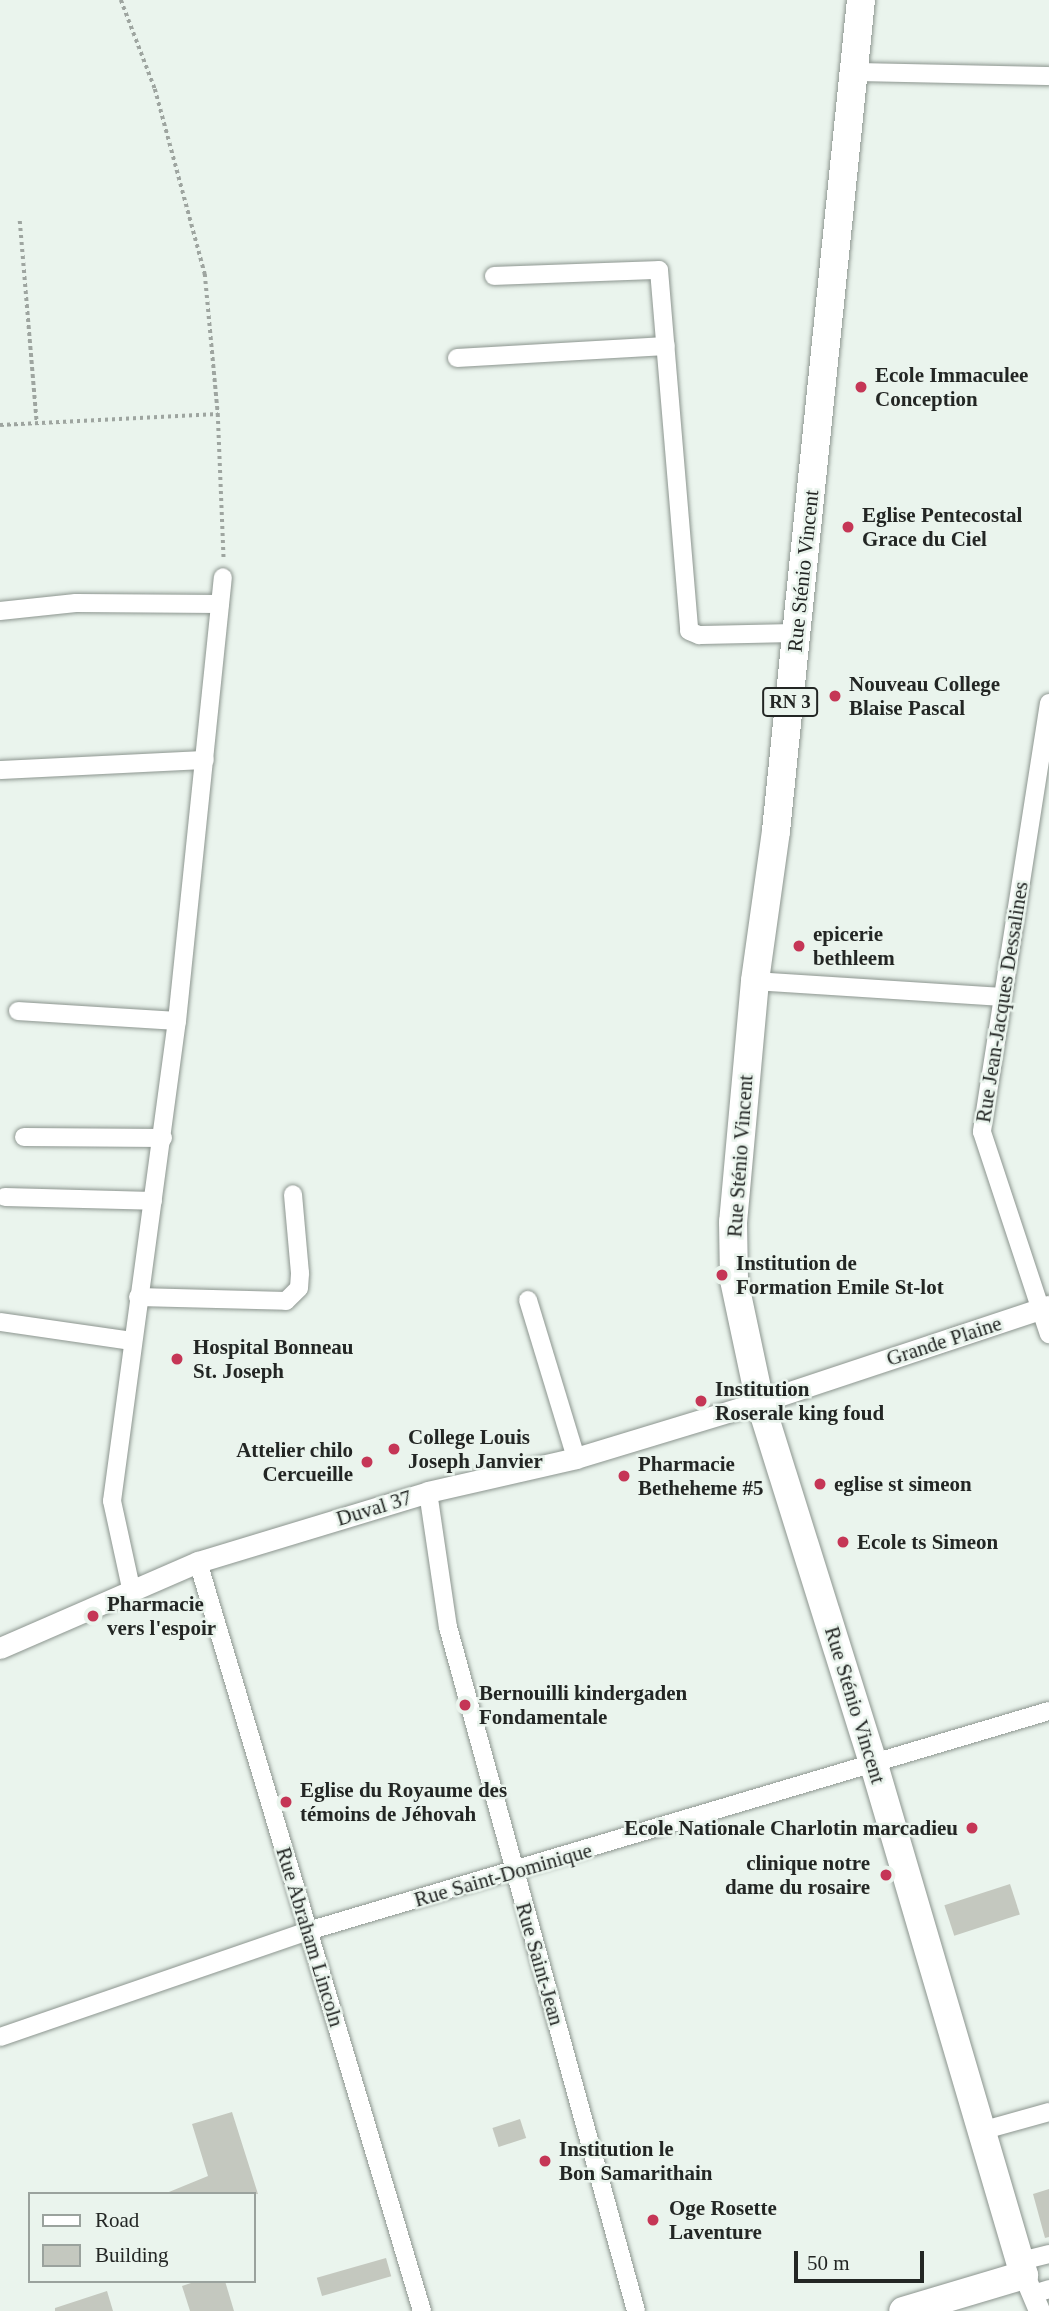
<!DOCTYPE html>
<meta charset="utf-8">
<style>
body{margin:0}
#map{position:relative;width:1049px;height:2311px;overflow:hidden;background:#eaf4ed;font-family:"Times New Roman",serif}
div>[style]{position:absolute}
.building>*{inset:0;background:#c4c8bf;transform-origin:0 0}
.path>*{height:3.5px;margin-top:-1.75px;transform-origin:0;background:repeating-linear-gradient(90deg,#9ea5a0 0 3.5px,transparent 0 7px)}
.roads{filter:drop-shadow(0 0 2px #8c958f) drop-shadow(0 0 2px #8c958f)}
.minor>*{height:18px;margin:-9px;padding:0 9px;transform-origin:9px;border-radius:9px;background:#fff}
.tertiary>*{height:21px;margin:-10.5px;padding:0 10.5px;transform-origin:10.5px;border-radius:10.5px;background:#fff}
.primary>*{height:28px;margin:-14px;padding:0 14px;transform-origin:14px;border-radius:14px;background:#fff}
.dots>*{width:19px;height:19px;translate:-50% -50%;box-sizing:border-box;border:4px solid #eaf4ed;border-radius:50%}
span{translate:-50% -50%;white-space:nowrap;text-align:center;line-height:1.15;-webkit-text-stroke:5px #eaf4ed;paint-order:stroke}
.shield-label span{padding:2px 5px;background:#eaf4ed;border:2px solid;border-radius:5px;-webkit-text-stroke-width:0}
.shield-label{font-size:19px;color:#232624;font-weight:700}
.poi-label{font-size:21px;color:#232624;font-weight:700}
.left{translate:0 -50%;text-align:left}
.right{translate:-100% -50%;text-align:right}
.street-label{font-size:21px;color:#232624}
.legend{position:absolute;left:28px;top:2192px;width:228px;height:91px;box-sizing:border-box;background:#eaf4ed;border:2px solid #9aa29d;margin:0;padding:9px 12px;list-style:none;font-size:21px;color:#232624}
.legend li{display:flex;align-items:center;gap:14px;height:35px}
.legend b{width:35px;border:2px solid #9aa29d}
.scale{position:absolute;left:794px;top:2251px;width:130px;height:32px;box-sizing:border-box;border:4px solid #232624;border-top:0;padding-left:9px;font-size:21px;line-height:24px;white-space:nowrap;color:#232624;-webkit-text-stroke:5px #eaf4ed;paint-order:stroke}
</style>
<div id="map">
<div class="building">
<div style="left:1010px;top:1884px;width:32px;height:69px;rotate:72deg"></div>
<div style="clip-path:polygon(232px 2112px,258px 2194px,164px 2194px,208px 2176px,192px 2124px)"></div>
<div style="left:520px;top:2119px;width:20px;height:29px;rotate:72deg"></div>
<div style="clip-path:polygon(1049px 2189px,1049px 2237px,1045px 2238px,1033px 2194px)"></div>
<div style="left:386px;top:2258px;width:19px;height:72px;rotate:74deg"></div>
<div style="clip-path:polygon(197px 2281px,225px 2281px,234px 2311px,190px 2311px,182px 2286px)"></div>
<div style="clip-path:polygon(107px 2291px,113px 2311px,55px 2311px,55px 2308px)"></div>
</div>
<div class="path">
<div style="left:121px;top:0;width:95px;rotate:69.1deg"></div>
<div style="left:155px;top:89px;width:192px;rotate:74.9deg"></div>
<div style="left:205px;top:274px;width:141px;rotate:84.7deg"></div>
<div style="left:20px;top:221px;width:203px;rotate:85.2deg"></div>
<div style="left:0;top:425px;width:218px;rotate:-2.9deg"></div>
<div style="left:218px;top:414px;width:147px;rotate:87.7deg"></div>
</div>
<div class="roads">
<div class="minor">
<div style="left:855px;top:72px;width:194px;rotate:1.2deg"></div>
<div style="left:494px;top:276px;width:165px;rotate:-2.1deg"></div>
<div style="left:659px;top:270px;width:362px;rotate:85.2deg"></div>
<div style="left:689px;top:631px;width:11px;rotate:22deg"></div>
<div style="left:699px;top:635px;width:98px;rotate:-1.2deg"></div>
<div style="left:457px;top:358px;width:209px;rotate:-3.3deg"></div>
<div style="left:0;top:611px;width:76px;rotate:-6deg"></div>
<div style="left:76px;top:603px;width:144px;rotate:0.4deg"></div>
<div style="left:1049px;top:703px;width:434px;rotate:98.9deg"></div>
<div style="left:982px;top:1132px;width:213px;rotate:71.7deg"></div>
<div style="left:0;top:770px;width:205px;rotate:-2.8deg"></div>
<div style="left:755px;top:981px;width:247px;rotate:3.7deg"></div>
<div style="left:18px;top:1011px;width:159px;rotate:3.6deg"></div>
<div style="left:24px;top:1137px;width:139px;rotate:0.4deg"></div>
<div style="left:5px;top:1197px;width:148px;rotate:1.5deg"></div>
<div style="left:138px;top:1297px;width:148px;rotate:1.5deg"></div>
<div style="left:286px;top:1301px;width:18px;rotate:-45deg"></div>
<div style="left:299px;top:1288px;width:15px;rotate:-86deg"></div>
<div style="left:300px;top:1273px;width:79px;rotate:-95.1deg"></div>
<div style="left:528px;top:1300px;width:165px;rotate:73.1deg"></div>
<div style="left:0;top:1322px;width:133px;rotate:8.2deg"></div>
<div style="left:428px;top:1492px;width:136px;rotate:81.6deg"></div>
<div style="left:448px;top:1627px;width:709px;rotate:74.63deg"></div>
<div style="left:198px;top:1562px;width:782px;rotate:73.35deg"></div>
<div style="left:131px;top:1588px;width:89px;rotate:-102.3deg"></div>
<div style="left:112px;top:1501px;width:484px;rotate:-82.3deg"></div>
<div style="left:177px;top:1021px;width:446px;rotate:-84.1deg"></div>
<div style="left:0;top:2037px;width:326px;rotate:-19deg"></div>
<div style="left:308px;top:1931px;width:773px;rotate:-16.54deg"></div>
<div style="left:981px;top:2131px;width:71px;rotate:-15.6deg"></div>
<div style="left:1021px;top:2261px;width:29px;rotate:-14deg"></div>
<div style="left:1033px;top:2294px;width:17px;rotate:-17deg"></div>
</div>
<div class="tertiary">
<div style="left:0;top:1648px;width:216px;rotate:-23.5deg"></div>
<div style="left:198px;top:1562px;width:240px;rotate:-16.9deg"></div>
<div style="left:428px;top:1492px;width:152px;rotate:-12.9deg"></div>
<div style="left:576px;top:1458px;width:192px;rotate:-16.9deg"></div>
<div style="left:760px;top:1402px;width:305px;rotate:-18.4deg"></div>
<div style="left:1024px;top:2275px;width:39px;rotate:67deg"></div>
</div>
<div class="primary">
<div style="left:861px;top:0;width:835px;rotate:95.84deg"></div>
<div style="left:776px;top:831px;width:151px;rotate:98deg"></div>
<div style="left:755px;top:981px;width:242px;rotate:95.2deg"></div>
<div style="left:733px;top:1222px;width:58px;rotate:89deg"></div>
<div style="left:734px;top:1280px;width:125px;rotate:78deg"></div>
<div style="left:760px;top:1402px;width:380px;rotate:72.6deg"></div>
<div style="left:874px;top:1765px;width:532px;rotate:73.61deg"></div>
<div style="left:1024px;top:2275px;width:126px;rotate:163.4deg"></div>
</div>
</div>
<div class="dots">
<div style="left:861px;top:387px;background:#c53656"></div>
<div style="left:848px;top:527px;background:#c53656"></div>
<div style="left:835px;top:696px;background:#c53656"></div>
<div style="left:799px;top:946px;background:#c53656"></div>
<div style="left:722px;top:1275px;background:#c53656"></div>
<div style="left:177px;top:1359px;background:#c53656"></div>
<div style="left:701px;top:1401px;background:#c53656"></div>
<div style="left:394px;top:1449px;background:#c53656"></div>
<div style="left:367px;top:1462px;background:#c53656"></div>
<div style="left:624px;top:1476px;background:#c53656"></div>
<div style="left:820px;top:1484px;background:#c53656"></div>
<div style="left:843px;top:1542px;background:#c53656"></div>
<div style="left:93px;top:1616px;background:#c53656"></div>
<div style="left:465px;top:1705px;background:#c53656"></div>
<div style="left:286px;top:1802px;background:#c53656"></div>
<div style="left:972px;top:1828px;background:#c53656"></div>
<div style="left:886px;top:1875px;background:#c53656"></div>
<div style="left:545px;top:2161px;background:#c53656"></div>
<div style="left:653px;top:2220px;background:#c53656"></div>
</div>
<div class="shield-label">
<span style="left:790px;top:702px">RN 3</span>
</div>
<div class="poi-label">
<span class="left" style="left:875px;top:387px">Ecole Immaculee<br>Conception</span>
<span class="left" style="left:862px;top:527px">Eglise Pentecostal<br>Grace du Ciel</span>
<span class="left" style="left:849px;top:696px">Nouveau College<br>Blaise Pascal</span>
<span class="left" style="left:813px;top:946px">epicerie<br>bethleem</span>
<span class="left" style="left:736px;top:1275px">Institution de<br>Formation Emile St-lot</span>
<span class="left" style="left:193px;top:1359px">Hospital Bonneau<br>St. Joseph</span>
<span class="left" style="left:715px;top:1401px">Institution<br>Roserale king foud</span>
<span class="left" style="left:408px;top:1449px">College Louis<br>Joseph Janvier</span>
<span class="right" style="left:353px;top:1462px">Attelier chilo<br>Cercueille</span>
<span class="left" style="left:638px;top:1476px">Pharmacie<br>Betheheme #5</span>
<span class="left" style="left:834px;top:1484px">eglise st simeon</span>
<span class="left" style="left:857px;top:1542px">Ecole ts Simeon</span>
<span class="left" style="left:107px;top:1616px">Pharmacie<br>vers l'espoir</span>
<span class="left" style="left:479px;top:1705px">Bernouilli kindergaden<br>Fondamentale</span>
<span class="left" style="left:300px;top:1802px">Eglise du Royaume des<br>témoins de Jéhovah</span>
<span class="right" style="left:958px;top:1828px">Ecole Nationale Charlotin marcadieu</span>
<span class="right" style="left:870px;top:1875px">clinique notre<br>dame du rosaire</span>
<span class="left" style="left:559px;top:2161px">Institution le<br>Bon Samarithain</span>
<span class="left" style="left:669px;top:2220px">Oge Rosette<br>Laventure</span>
</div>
<div class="street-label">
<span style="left:803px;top:571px;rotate:-84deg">Rue Sténio Vincent</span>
<span style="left:1002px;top:1002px;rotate:-81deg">Rue Jean-Jacques Dessalines</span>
<span style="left:740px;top:1156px;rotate:-86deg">Rue Sténio Vincent</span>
<span style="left:944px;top:1341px;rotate:-18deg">Grande Plaine</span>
<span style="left:374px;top:1508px;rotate:-17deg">Duval 37</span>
<span style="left:855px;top:1705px;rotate:73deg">Rue Sténio Vincent</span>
<span style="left:503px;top:1875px;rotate:-16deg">Rue Saint-Dominique</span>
<span style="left:310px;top:1937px;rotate:73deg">Rue Abraham Lincoln</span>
<span style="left:540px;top:1964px;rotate:74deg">Rue Saint-Jean</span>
</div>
<ul class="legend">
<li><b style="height:9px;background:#fff"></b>Road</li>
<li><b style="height:19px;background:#c4c8bf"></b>Building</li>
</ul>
<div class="scale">50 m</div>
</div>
